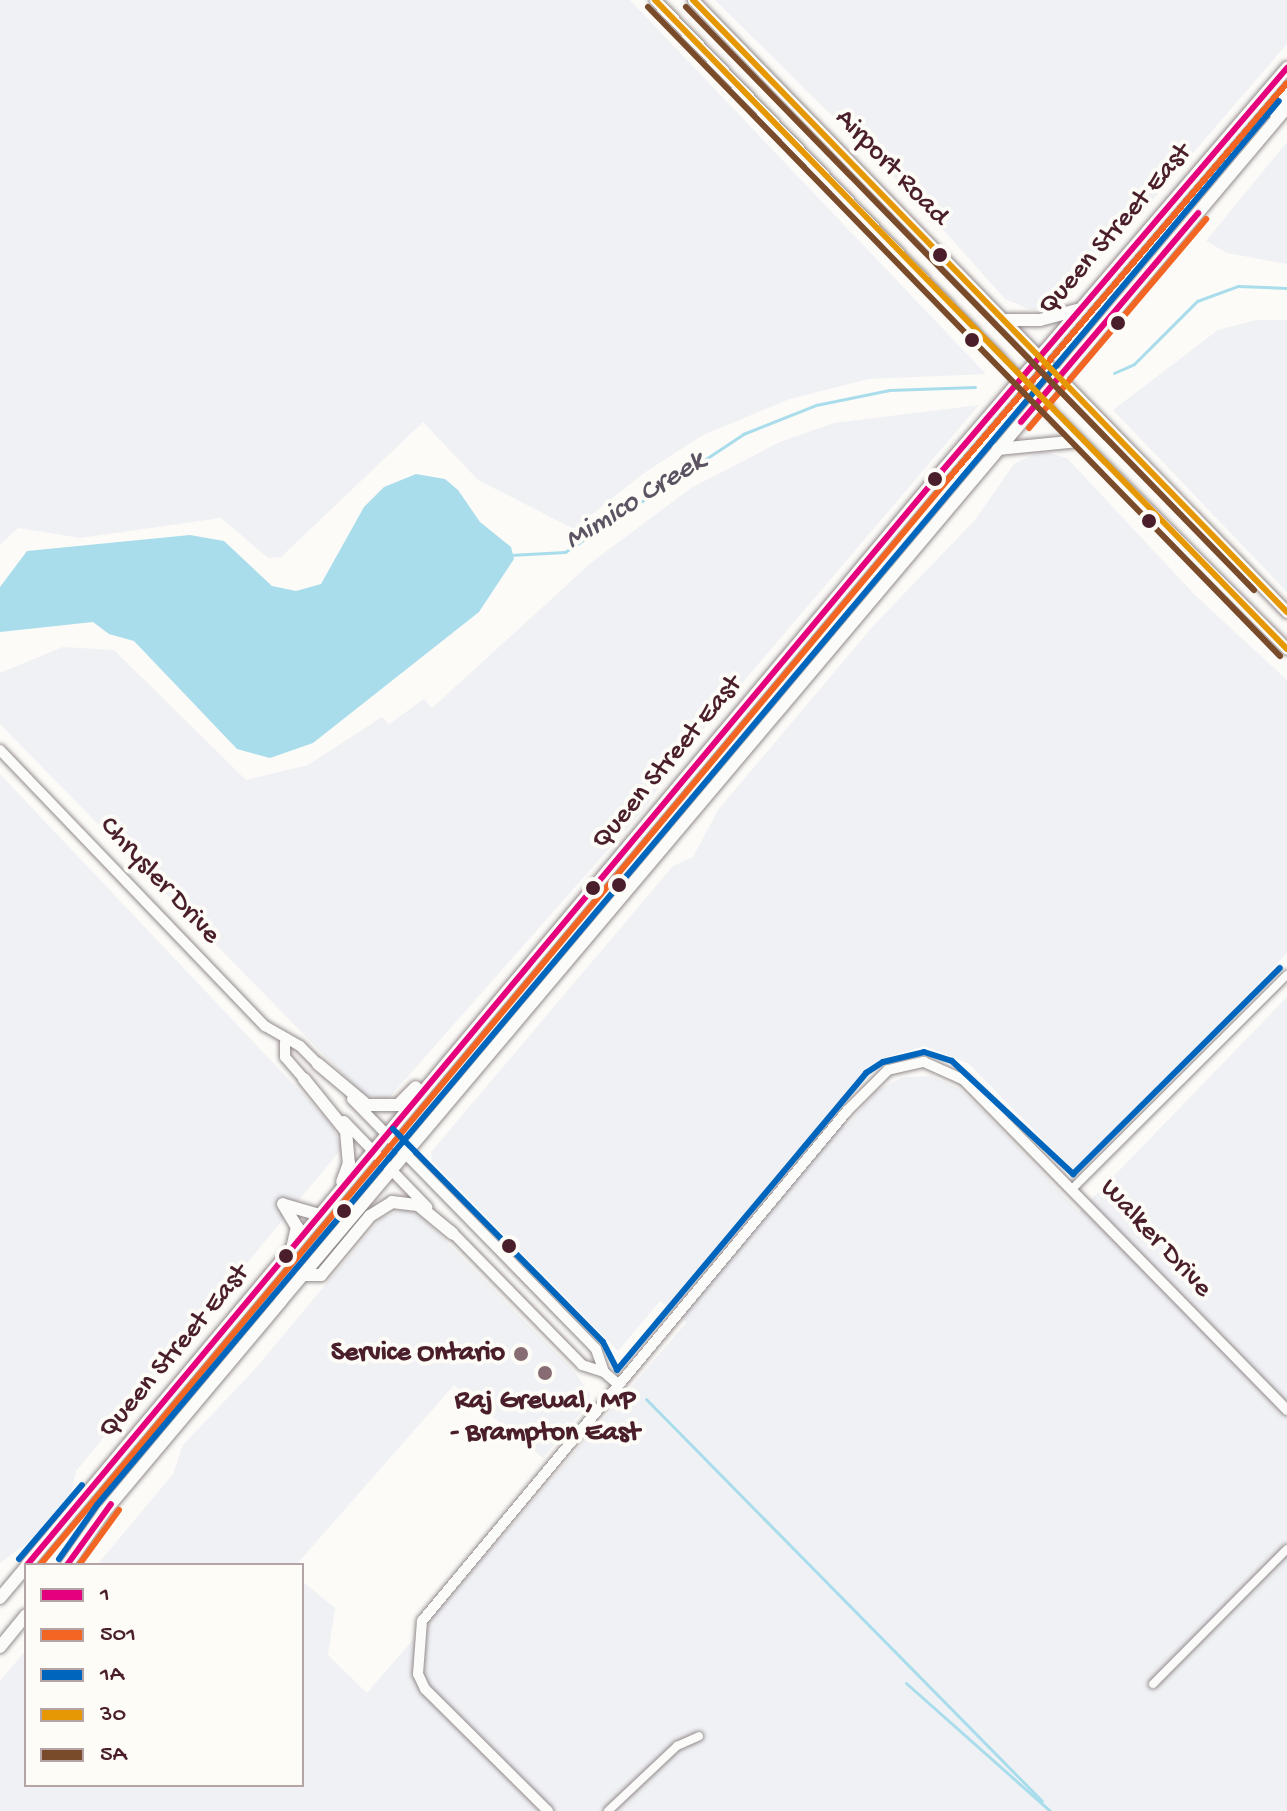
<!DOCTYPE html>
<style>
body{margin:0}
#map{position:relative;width:1287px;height:1811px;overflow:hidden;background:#fcfbf8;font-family:"Gochi Hand",sans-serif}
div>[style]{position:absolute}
.built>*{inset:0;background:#f0f1f5}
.water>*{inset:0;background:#a9ddeb}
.stream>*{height:3px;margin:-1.5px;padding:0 1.5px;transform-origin:1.5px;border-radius:1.5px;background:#a9ddeb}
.roads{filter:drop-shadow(0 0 2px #928a8b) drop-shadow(0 0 2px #928a8b)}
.minor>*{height:8px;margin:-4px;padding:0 4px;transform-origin:4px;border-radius:4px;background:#fbfbf9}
.tertiary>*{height:10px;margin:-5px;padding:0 5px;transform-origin:5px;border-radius:5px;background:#fbfbf9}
.secondary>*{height:11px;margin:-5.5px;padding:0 5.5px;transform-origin:5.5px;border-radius:5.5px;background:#fbfbf9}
.primary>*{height:12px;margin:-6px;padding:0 6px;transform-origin:6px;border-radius:6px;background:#fbfbf9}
.bus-1>*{height:6px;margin:-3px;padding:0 3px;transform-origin:3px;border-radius:3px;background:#e5007d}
.bus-2>*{height:6px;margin:-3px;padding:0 3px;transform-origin:3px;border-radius:3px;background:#f26522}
.bus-3>*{height:6px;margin:-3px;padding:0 3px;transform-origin:3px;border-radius:3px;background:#0065bd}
.bus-4>*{height:6px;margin:-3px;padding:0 3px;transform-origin:3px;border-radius:3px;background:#e69804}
.bus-5>*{height:6px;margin:-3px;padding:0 3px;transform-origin:3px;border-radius:3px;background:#7a4b2a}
.dots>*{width:22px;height:22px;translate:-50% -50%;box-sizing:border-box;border:4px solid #fdfcf7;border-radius:50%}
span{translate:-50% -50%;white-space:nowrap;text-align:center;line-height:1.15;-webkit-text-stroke:8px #fdfcf7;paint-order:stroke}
.street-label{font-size:28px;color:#4a1f2b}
.poi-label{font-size:28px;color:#4a1f2b;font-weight:700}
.right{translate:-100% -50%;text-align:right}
.water-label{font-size:30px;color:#5c5463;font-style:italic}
.legend{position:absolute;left:24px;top:1563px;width:280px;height:224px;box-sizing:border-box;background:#fdfcf7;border:2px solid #b5a4a5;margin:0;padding:10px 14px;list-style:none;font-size:24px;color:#4a1f2b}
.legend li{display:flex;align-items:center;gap:16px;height:40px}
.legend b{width:40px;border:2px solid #b5a4a5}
</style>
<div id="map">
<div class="built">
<div style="clip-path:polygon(0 0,630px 0,986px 374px,868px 379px,790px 399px,703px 435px,644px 473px,574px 529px,478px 480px,423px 422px,281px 557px,268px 558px,221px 518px,80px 538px,18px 528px,0 545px)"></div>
<div style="clip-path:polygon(715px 0,1287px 0,1287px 44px,1136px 219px,1125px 223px,1071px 294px,1054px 306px,1031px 310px,1005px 299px,914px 197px)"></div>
<div style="clip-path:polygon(1287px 142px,1287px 264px,1227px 253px,1206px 241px)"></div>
<div style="clip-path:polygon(1256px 320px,1287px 320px,1287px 592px,1113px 410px,1218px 330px)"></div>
<div style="clip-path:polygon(979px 405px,675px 762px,645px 808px,387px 1100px,363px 1095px,0 724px,0 673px,63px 647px,114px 650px,246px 780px,308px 765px,382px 717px,389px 724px,424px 699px,432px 708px,592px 562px,691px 488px,780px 442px,834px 423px)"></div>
<div style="clip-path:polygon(1042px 451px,1067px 458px,1195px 595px,1287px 680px,1287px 953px,1078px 1175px,969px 1064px,925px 1046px,881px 1059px,830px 1110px,846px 1127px,876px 1091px,903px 1077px,931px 1076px,958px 1088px,978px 1106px,1079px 1212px,1287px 997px,1287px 1811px,0 1811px,0 1681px,26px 1650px,26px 1785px,302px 1785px,302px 1581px,335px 1608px,328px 1655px,367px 1693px,687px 1322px,660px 1301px,618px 1351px,432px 1161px,431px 1152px,673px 866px,693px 857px,718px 810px,874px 625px,975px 520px,1014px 464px)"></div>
<div style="clip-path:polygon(0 774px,332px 1125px,342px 1148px,76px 1471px,71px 1495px,30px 1541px,0 1563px)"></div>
<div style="clip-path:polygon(405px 1209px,419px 1214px,574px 1371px,590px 1394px,588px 1404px,543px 1458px,454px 1385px,296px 1565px,97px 1565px,173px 1474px,183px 1445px,256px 1368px,381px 1218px)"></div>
</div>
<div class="water">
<div style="clip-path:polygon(416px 474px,445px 479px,458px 490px,480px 522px,511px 547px,514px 559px,479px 612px,313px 743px,270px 758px,237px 749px,134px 641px,109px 634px,93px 622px,0 632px,0 587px,27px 551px,190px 535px,224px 541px,272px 586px,296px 591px,321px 584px,364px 507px,384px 487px)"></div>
</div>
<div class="stream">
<div style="left:1114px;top:373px;width:22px;rotate:-24deg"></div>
<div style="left:1134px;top:364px;width:89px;rotate:-45deg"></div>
<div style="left:1197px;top:301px;width:44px;rotate:-20.1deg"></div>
<div style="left:1238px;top:286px;width:49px;rotate:2.3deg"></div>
<div style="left:510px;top:555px;width:55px;rotate:-3.1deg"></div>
<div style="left:565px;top:552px;width:214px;rotate:-33.5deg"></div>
<div style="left:743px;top:434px;width:79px;rotate:-21.7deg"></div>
<div style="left:816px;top:405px;width:75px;rotate:-11.6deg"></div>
<div style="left:889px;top:390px;width:86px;rotate:-2deg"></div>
<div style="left:646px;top:1399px;width:564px;rotate:45.43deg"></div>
<div style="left:906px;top:1683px;width:193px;rotate:41.6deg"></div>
</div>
<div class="roads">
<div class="minor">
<div style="left:1073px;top:1188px;width:302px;rotate:-44.9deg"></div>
<div style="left:1153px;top:1684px;width:190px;rotate:-45.2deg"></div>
<div style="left:608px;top:1811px;width:95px;rotate:-43.3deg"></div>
<div style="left:677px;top:1746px;width:24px;rotate:-24deg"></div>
</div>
<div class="tertiary">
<div style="left:0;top:750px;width:383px;rotate:46.2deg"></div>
<div style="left:265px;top:1026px;width:40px;rotate:29.7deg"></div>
<div style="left:300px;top:1046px;width:30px;rotate:45deg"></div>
<div style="left:285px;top:1042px;width:15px;rotate:90deg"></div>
<div style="left:285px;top:1057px;width:35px;rotate:49deg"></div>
<div style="left:352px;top:1099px;width:349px;rotate:45.7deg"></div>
<div style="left:596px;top:1349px;width:24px;rotate:71deg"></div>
<div style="left:344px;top:1121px;width:120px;rotate:46deg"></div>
<div style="left:450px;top:1230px;width:189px;rotate:45.6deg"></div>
<div style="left:582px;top:1365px;width:23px;rotate:18deg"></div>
<div style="left:604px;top:1372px;width:18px;rotate:41deg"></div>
<div style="left:548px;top:1811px;width:173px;rotate:-135.2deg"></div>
<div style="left:425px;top:1689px;width:17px;rotate:-115deg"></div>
<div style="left:418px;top:1674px;width:53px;rotate:-85.7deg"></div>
<div style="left:422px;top:1621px;width:664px;rotate:-50.19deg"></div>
<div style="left:847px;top:1111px;width:58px;rotate:-45deg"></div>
<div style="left:888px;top:1070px;width:37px;rotate:-13deg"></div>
<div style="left:924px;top:1062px;width:44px;rotate:24.2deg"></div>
<div style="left:964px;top:1080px;width:462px;rotate:45.6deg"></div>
</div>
<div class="secondary">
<div style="left:655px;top:0;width:579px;rotate:46.12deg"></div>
<div style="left:1056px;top:417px;width:327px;rotate:45.1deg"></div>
<div style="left:693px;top:0;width:853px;rotate:45.86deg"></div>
</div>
<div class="primary">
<div style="left:1275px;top:113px;width:22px;rotate:-58deg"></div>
<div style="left:1004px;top:320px;width:36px"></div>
<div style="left:1040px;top:320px;width:39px;rotate:-15deg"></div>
<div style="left:998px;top:449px;width:81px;rotate:-5.6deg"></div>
<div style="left:318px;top:1064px;width:64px;rotate:39.9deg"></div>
<div style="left:367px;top:1105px;width:31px"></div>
<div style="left:398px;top:1105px;width:25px;rotate:-45deg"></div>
<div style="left:304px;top:1079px;width:67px;rotate:51.1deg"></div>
<div style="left:346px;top:1131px;width:32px;rotate:85deg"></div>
<div style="left:349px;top:1163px;width:20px;rotate:110deg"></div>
<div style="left:283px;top:1204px;width:27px;rotate:59deg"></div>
<div style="left:297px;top:1227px;width:18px;rotate:103deg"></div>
<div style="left:285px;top:1205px;width:36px;rotate:16deg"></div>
<div style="left:303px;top:1275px;width:18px"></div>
<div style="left:321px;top:1275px;width:77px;rotate:-50.3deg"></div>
<div style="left:370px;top:1216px;width:26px;rotate:-32deg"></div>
<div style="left:392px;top:1202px;width:26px;rotate:7deg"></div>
<div style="left:418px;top:1205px;width:45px;rotate:39.6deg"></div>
<div style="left:27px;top:1565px;width:1426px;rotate:-50.09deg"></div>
<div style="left:942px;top:471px;width:531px;rotate:-49.43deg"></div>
<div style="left:67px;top:1565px;width:66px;rotate:-54.9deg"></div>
<div style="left:105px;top:1511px;width:274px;rotate:-50deg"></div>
<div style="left:281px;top:1301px;width:1561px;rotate:-49.88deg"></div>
<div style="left:0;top:1598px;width:40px;rotate:-50deg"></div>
<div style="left:0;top:1647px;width:41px;rotate:-50.9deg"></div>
</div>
</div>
<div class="bus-1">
<div style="left:1021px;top:422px;width:274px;rotate:-49.7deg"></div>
<div style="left:27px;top:1565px;width:1426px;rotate:-50.09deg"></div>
<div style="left:942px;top:471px;width:531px;rotate:-49.43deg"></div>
<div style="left:67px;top:1565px;width:75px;rotate:-54.2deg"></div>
</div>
<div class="bus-2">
<div style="left:1029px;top:428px;width:274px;rotate:-49.7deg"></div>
<div style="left:40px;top:1565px;width:1418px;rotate:-50.09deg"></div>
<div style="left:950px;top:477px;width:518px;rotate:-49.46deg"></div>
<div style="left:79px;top:1565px;width:68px;rotate:-54deg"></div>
</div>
<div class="bus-3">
<div style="left:393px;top:1129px;width:299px;rotate:45.4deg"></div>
<div style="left:603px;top:1342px;width:31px;rotate:63deg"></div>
<div style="left:617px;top:1370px;width:388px;rotate:-50deg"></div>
<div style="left:866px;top:1073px;width:20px;rotate:-33deg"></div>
<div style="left:883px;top:1062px;width:42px;rotate:-13.7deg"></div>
<div style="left:924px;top:1052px;width:29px;rotate:18deg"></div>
<div style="left:952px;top:1061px;width:166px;rotate:43deg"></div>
<div style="left:1073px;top:1174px;width:292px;rotate:-44.9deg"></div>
<div style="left:19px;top:1559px;width:97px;rotate:-49.6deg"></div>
<div style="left:59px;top:1559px;width:66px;rotate:-54.9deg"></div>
<div style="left:97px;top:1505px;width:1835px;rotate:-49.91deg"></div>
</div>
<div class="bus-4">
<div style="left:655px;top:0;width:906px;rotate:45.76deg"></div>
<div style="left:693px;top:0;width:853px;rotate:45.86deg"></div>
</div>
<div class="bus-5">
<div style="left:648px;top:7px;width:906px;rotate:45.76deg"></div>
<div style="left:686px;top:7px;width:814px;rotate:45.75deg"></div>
</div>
<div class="dots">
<div style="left:940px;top:255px;background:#4a1f2b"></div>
<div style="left:1118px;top:323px;background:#4a1f2b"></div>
<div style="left:972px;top:340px;background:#4a1f2b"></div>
<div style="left:935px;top:479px;background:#4a1f2b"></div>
<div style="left:1149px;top:521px;background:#4a1f2b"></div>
<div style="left:619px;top:885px;background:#4a1f2b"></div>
<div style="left:593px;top:888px;background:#4a1f2b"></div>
<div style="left:344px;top:1211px;background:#4a1f2b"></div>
<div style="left:509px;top:1246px;background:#4a1f2b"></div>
<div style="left:286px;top:1256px;background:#4a1f2b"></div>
<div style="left:521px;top:1354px;background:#886c73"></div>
<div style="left:545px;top:1373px;background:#886c73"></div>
</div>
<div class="street-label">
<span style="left:891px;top:168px;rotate:46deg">Airport Road</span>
<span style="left:1116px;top:230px;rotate:-49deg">Queen Street East</span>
<span style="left:668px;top:763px;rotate:-50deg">Queen Street East</span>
<span style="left:159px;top:881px;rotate:47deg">Chrysler Drive</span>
<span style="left:1155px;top:1239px;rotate:47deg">Walker Drive</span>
<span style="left:175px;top:1352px;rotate:-50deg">Queen Street East</span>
</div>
<div class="poi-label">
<span class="right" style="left:505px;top:1354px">Service Ontario</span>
<span style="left:545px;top:1418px">Raj Grewal, MP<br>- Brampton East</span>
</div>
<div class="water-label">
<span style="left:636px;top:502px;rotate:-32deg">Mimico Creek</span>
</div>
<ul class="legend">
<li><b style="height:10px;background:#e5007d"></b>1</li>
<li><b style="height:10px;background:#f26522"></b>501</li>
<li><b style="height:10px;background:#0065bd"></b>1A</li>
<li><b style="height:10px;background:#e69804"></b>30</li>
<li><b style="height:10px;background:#7a4b2a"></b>5A</li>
</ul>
</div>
